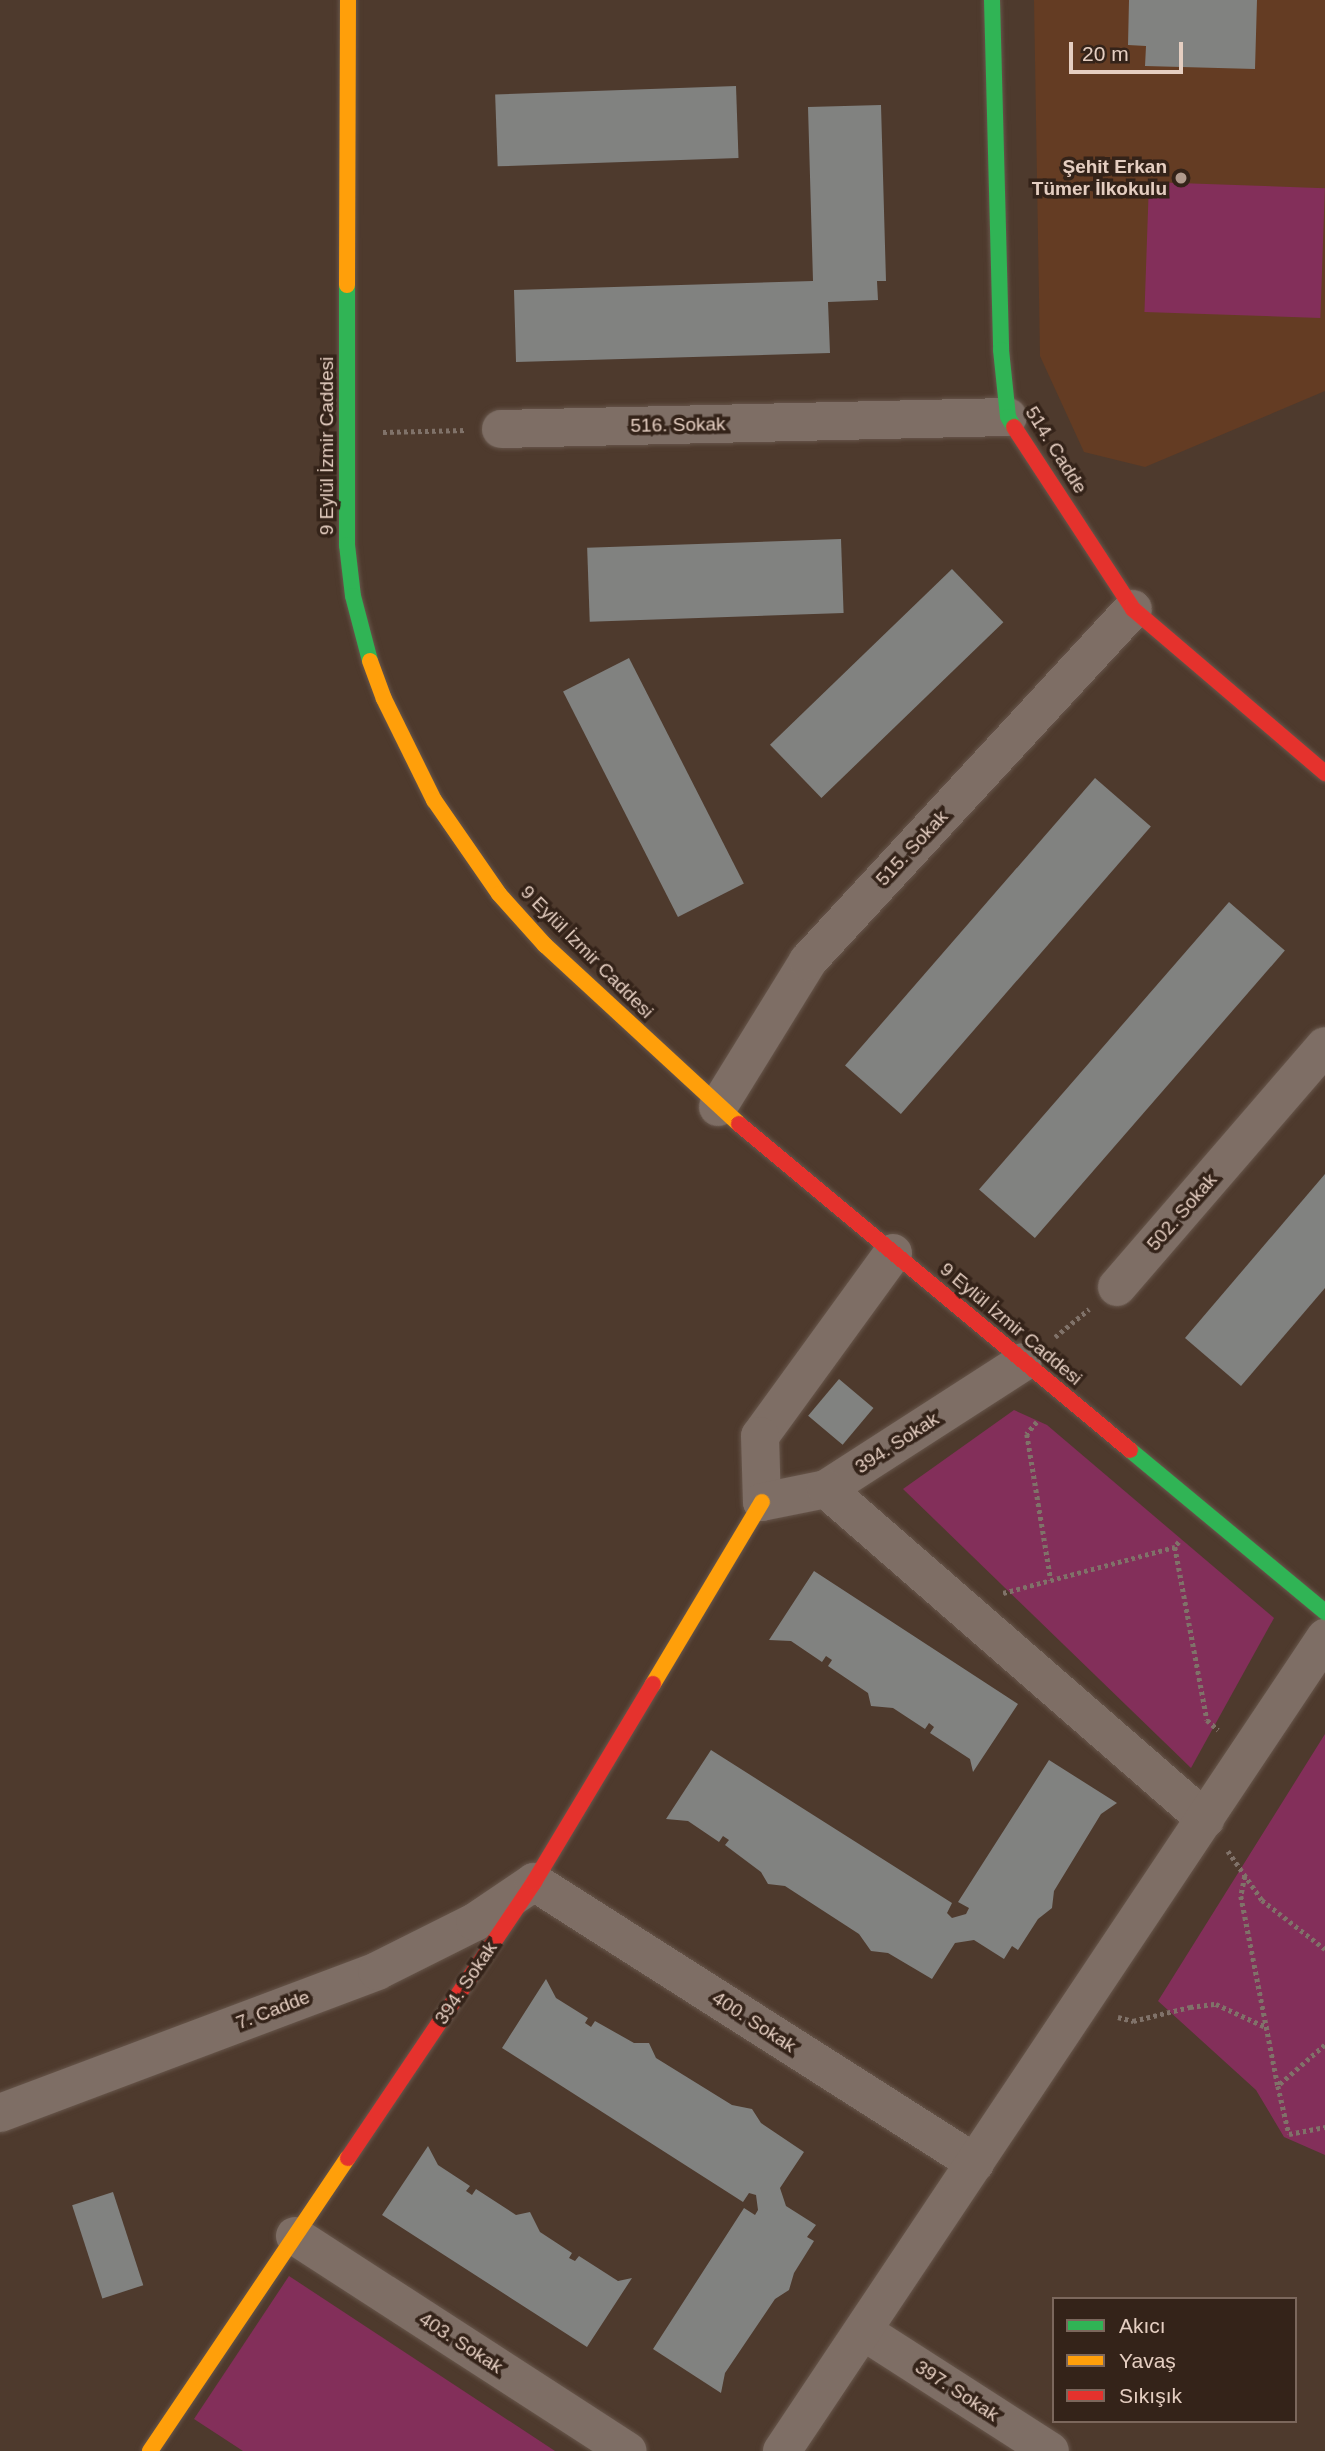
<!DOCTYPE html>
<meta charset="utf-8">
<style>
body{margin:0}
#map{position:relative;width:1325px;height:2451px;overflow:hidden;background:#4e3a2d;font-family:Arial,sans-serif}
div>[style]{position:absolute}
.built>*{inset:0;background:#643c23}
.green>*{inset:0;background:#832f5a;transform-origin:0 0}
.building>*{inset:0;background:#818280;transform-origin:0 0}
.path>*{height:4.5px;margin-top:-2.25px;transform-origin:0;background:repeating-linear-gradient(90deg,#807269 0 3.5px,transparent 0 7px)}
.roads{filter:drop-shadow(0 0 2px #67564b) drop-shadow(0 0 2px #67564b)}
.street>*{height:38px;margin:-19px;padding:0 19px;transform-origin:19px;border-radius:19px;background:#7e6e65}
.fast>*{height:16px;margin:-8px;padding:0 8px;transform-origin:8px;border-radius:8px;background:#30b455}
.slow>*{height:16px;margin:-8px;padding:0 8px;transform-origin:8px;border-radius:8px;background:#ff9f0a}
.jam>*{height:16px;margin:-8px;padding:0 8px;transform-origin:8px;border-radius:8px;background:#e5322d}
.dots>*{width:19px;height:19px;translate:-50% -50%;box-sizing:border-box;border:4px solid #342319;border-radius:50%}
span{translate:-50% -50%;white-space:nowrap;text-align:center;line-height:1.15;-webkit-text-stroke:7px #342319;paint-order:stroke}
.poi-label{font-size:19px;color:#e5cec1;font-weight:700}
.right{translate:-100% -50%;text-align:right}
.street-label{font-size:19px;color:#e5cec1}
.legend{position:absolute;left:1052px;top:2297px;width:245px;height:126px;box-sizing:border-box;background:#342319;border:2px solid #7b675c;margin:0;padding:9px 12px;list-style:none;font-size:21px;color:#e5cec1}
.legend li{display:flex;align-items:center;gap:14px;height:35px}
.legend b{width:35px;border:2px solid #7b675c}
.scale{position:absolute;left:1069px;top:42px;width:114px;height:32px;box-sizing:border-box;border:4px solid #e5cec1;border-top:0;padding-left:9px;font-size:21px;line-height:24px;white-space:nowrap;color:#e5cec1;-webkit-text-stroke:5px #342319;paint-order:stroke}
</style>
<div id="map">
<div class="built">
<div style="clip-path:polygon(1034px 0,1325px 0,1325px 391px,1145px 467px,1084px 452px,1040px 356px)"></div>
</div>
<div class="green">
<div style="left:1149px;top:182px;width:176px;height:130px;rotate:2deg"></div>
<div style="clip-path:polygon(1014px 1410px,1047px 1425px,1274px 1618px,1191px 1768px,903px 1489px)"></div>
<div style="clip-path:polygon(1325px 1734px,1325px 2155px,1284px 2137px,1256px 2090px,1158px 2001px)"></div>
<div style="clip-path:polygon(289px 2276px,555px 2451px,243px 2451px,194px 2419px)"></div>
</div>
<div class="building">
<div style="clip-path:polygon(1129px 0,1257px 0,1255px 69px,1145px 66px,1146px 46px,1128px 45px)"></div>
<div style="left:736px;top:86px;width:72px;height:241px;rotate:88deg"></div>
<div style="clip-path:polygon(881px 105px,886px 281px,877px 281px,878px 300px,828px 302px,830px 353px,516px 362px,514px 290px,813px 281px,808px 107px)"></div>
<div style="left:841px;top:539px;width:74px;height:254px;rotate:88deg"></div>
<div style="left:952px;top:569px;width:74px;height:253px;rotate:46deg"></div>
<div style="left:629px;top:658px;width:253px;height:74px;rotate:63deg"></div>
<div style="left:1095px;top:778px;width:74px;height:381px;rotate:41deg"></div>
<div style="left:1229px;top:902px;width:74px;height:381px;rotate:41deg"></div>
<div style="clip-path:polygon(1325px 1174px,1325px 1288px,1241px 1386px,1185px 1338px)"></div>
<div style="left:839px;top:1379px;width:45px;height:48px;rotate:40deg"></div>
<div style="clip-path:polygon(814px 1571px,1018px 1704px,973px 1772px,970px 1759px,930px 1733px,934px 1727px,929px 1723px,925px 1729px,893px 1708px,871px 1706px,868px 1693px,828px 1666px,832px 1660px,826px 1656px,822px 1662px,791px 1641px,769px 1640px)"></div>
<div style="clip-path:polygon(711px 1750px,952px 1903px,947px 1913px,952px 1918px,966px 1914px,969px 1908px,958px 1902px,1049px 1760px,1117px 1803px,1101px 1814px,1054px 1891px,1052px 1908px,1038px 1919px,1018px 1950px,1012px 1946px,1004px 1959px,974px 1940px,955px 1943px,932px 1979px,888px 1953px,871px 1951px,859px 1934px,785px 1886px,768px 1884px,761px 1872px,725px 1845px,729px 1840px,723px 1836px,719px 1842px,688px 1821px,666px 1819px)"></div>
<div style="clip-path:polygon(546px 1979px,556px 1998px,588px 2018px,585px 2023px,591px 2027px,595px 2021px,634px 2043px,649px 2043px,656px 2058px,732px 2105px,752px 2109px,761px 2123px,804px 2152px,780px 2188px,786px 2206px,816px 2225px,807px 2237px,814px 2241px,794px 2273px,789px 2290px,775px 2299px,725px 2373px,721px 2393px,653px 2349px,744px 2208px,755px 2215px,758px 2210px,756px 2195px,749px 2193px,743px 2202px,502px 2048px)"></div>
<div style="clip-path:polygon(428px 2146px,438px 2165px,470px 2186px,466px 2191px,472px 2195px,476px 2189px,516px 2215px,530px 2212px,540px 2232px,572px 2253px,569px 2258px,575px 2261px,579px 2256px,618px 2281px,632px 2278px,587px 2347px,382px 2215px)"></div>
<div style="left:113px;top:2192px;width:98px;height:43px;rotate:72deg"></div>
</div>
<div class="path">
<div style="left:383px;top:432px;width:83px;rotate:-1.4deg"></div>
<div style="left:1055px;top:1337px;width:44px;rotate:-39.5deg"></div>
<div style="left:1037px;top:1422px;width:16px;rotate:130deg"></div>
<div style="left:1027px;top:1434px;width:148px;rotate:80.7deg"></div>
<div style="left:1179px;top:1542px;width:6px;rotate:129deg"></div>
<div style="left:1175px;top:1547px;width:176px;rotate:79.5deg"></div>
<div style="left:1207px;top:1720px;width:15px;rotate:42deg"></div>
<div style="left:1003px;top:1593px;width:178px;rotate:-15deg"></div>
<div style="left:1228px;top:1851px;width:60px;rotate:55.2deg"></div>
<div style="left:1262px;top:1900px;width:80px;rotate:37.9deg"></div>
<div style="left:1245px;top:1876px;width:20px;rotate:101deg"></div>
<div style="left:1241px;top:1896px;width:194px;rotate:79deg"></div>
<div style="left:1118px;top:2017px;width:16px;rotate:15deg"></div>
<div style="left:1133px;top:2021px;width:59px;rotate:-13.8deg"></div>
<div style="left:1190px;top:2007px;width:26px;rotate:-7deg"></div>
<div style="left:1216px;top:2004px;width:57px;rotate:24.8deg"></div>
<div style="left:1325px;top:2045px;width:62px;rotate:138.9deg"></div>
<div style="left:1278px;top:2086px;width:49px;rotate:77.1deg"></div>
<div style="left:1289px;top:2134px;width:37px;rotate:-11deg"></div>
</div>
<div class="roads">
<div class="street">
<div style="left:501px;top:429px;width:507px;rotate:-1.36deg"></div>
<div style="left:718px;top:1107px;width:172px;rotate:-58.3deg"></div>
<div style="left:808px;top:961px;width:479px;rotate:-47.3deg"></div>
<div style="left:893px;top:1253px;width:226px;rotate:126deg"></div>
<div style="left:760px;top:1436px;width:66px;rotate:88.3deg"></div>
<div style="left:762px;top:1502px;width:65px;rotate:-11.5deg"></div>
<div style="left:826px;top:1489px;width:234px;rotate:-32.8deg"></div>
<div style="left:1117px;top:1287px;width:318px;rotate:-49.2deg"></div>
<div style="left:826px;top:1489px;width:503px;rotate:41.05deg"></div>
<div style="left:0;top:2113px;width:403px;rotate:-20.6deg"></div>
<div style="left:377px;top:1971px;width:110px;rotate:-26.6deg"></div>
<div style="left:475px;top:1922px;width:71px;rotate:-34.1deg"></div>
<div style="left:534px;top:1882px;width:523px;rotate:32.5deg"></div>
<div style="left:295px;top:2236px;width:396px;rotate:32.9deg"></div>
<div style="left:863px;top:2331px;width:222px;rotate:32.7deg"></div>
<div style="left:782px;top:2451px;width:978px;rotate:-56.26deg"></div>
</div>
<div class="fast">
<div style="left:992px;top:0;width:350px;rotate:88.5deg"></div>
<div style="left:1001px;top:350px;width:67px;rotate:84deg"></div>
<div style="left:1008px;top:417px;width:12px;rotate:59deg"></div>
<div style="left:347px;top:285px;width:260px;rotate:90deg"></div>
<div style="left:347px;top:545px;width:51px;rotate:83.3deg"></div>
<div style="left:353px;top:596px;width:67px;rotate:75.3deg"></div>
<div style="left:1130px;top:1450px;width:254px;rotate:39.7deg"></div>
</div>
<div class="slow">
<div style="left:347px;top:285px;width:285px;rotate:-89.8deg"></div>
<div style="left:370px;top:661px;width:40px;rotate:69.8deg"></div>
<div style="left:384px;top:699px;width:113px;rotate:63.7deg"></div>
<div style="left:434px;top:800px;width:114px;rotate:55.3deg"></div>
<div style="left:499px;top:894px;width:69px;rotate:48deg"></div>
<div style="left:545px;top:945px;width:264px;rotate:42.7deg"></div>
<div style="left:653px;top:1684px;width:212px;rotate:-59.1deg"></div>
<div style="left:150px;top:2451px;width:354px;rotate:-56deg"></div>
</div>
<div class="jam">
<div style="left:1014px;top:427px;width:217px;rotate:56.8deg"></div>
<div style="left:1133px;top:609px;width:253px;rotate:40.5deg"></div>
<div style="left:739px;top:1124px;width:509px;rotate:39.82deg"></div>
<div style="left:348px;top:2158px;width:333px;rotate:-56deg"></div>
<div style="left:534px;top:1882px;width:231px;rotate:-59deg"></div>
</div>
</div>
<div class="dots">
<div style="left:1181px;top:178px;background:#b09a8d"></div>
</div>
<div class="poi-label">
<span class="right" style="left:1167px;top:178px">Şehit Erkan<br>Tümer İlkokulu</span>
</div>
<div class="street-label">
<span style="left:678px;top:425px;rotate:-1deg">516. Sokak</span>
<span style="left:327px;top:446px;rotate:-90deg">9 Eylül İzmir Caddesi</span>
<span style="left:1056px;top:450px;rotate:58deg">514. Cadde</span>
<span style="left:912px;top:848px;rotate:-47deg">515. Sokak</span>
<span style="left:587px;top:952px;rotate:45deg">9 Eylül İzmir Caddesi</span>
<span style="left:1182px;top:1212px;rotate:-49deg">502. Sokak</span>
<span style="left:1011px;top:1324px;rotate:40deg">9 Eylül İzmir Caddesi</span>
<span style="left:897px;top:1443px;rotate:-33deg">394. Sokak</span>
<span style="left:466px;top:1983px;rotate:-56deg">394. Sokak</span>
<span style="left:273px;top:2010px;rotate:-21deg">7. Cadde</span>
<span style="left:754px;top:2022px;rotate:33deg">400. Sokak</span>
<span style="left:461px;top:2343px;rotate:33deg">403. Sokak</span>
<span style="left:957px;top:2391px;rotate:33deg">397. Sokak</span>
</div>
<ul class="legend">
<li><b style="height:9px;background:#30b455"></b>Akıcı</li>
<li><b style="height:9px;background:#ff9f0a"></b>Yavaş</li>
<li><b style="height:9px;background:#e5322d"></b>Sıkışık</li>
</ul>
<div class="scale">20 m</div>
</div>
